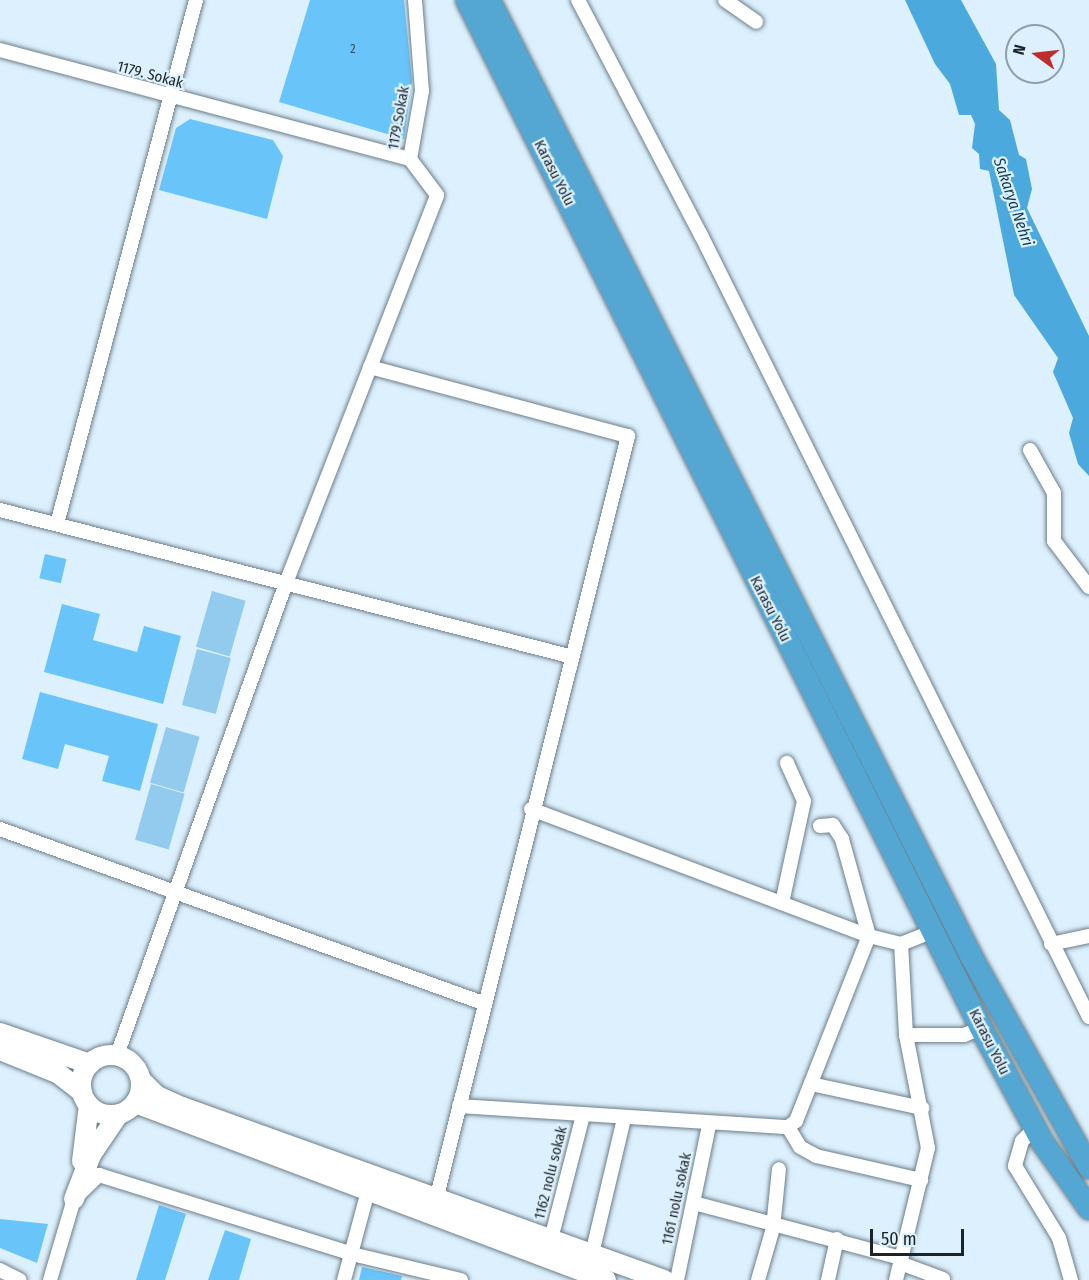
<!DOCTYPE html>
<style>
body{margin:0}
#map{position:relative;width:1089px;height:1280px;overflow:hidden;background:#ddf0fd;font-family:"Fira Sans Condensed",sans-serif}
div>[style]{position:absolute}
.green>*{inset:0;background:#93cbee;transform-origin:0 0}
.water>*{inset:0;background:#4ca9dd}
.building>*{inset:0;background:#69c4fa;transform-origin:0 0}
.roads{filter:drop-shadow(0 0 2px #6c7e89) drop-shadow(0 0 2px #6c7e89)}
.minor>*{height:14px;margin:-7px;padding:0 7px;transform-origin:7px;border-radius:7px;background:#fff}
.secondary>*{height:20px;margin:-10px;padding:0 10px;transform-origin:10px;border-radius:10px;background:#fff}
.secondary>.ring{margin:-10px;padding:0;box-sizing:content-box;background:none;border:20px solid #fff;border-radius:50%}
.trunk>*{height:22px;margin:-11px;padding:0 11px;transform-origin:11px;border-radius:11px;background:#54a7d2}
span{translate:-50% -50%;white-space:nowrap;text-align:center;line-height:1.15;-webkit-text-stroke:4.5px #ddf0fd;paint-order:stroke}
.number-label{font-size:12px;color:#304c5d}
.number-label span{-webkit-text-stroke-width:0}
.street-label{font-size:15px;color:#1d2429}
.water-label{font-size:16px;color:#10394e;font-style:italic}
.north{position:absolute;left:1005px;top:24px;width:60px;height:60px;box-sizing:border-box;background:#ddf0fd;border:2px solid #909ea8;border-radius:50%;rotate:285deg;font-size:16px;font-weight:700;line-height:24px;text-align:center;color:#1d2429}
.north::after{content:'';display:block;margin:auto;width:21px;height:27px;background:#bc2d2b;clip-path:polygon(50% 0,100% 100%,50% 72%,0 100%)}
.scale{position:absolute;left:870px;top:1229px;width:94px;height:27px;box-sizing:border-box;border:3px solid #1d2429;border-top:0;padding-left:8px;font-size:18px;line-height:21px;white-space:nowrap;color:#1d2429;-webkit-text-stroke:4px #ddf0fd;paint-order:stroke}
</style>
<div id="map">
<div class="green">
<div style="left:212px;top:591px;width:35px;height:58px;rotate:16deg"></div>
<div style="left:197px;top:649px;width:35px;height:58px;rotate:15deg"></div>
<div style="left:166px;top:727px;width:35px;height:58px;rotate:16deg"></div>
<div style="left:151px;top:784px;width:35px;height:58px;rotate:16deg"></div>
</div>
<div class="water">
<div style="clip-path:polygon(905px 0,961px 0,996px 64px,999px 110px,1010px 120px,1019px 155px,1026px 159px,1032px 189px,1027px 208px,1089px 336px,1089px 476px,1078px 464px,1069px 433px,1073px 418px,1053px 372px,1058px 358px,1014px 295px,989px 171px,980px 169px,979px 154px,972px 148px,975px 124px,971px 115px,959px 115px,950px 84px,935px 64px)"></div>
</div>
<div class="building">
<div style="clip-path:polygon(310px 0,404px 0,412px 81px,404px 139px,279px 102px)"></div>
<div style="clip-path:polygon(190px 119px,273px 140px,283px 156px,267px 219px,159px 190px,176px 128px)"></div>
<div style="left:45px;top:554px;width:22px;height:25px;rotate:13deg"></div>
<div style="clip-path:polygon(62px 604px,100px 614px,93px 640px,137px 652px,144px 626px,181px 636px,163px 704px,44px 672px)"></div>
<div style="clip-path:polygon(40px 692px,158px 724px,140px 791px,102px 781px,109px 756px,65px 744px,58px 769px,22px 759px)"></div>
<div style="clip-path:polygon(159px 1205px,186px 1214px,165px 1280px,136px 1280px)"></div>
<div style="clip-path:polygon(0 1219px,48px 1224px,37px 1263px,0 1248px)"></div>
<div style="clip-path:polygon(225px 1230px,251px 1239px,239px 1280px,208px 1280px)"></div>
<div style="clip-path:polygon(362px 1267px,402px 1276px,401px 1280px,359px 1280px)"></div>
</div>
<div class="roads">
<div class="minor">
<div style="left:578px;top:0;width:265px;rotate:62.4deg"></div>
<div style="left:701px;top:235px;width:873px;rotate:63.61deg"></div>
<div style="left:725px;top:0;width:38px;rotate:35deg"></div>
<div style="left:0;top:50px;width:424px;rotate:14.9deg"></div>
<div style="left:410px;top:159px;width:69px;rotate:-80deg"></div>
<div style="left:422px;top:91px;width:91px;rotate:-94.4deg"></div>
<div style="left:370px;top:367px;width:267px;rotate:15deg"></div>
<div style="left:628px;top:436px;width:788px;rotate:104.11deg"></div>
<div style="left:1030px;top:450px;width:49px;rotate:60.8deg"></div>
<div style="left:1054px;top:493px;width:48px;rotate:90deg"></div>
<div style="left:1054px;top:541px;width:58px;rotate:52.7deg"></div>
<div style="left:0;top:510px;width:587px;rotate:14.39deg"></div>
<div style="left:57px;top:524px;width:542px;rotate:-75.14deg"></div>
<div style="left:531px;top:809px;width:361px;rotate:20.6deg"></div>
<div style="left:869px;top:936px;width:33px;rotate:14deg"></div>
<div style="left:901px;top:944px;width:35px;rotate:-22deg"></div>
<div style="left:0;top:829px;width:513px;rotate:19.81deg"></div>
<div style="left:782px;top:903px;width:104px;rotate:-77.8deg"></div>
<div style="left:804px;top:801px;width:42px;rotate:-114.1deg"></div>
<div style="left:1051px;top:944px;width:39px;rotate:-12deg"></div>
<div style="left:906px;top:1035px;width:58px"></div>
<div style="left:964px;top:1035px;width:18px;rotate:-22deg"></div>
<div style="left:117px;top:1055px;width:501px;rotate:-70.3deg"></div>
<div style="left:286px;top:583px;width:416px;rotate:-68.7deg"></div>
<div style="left:437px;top:195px;width:45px;rotate:-126.9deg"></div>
<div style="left:811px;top:1084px;width:114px;rotate:12.2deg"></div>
<div style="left:459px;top:1106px;width:330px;rotate:3.7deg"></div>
<div style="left:788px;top:1127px;width:10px;rotate:-37deg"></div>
<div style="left:796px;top:1121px;width:199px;rotate:-68.5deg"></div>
<div style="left:869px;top:936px;width:101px;rotate:-105.6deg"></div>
<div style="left:842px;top:839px;width:17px;rotate:-123deg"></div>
<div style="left:833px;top:825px;width:13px;rotate:176deg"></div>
<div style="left:788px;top:1127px;width:23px;rotate:59deg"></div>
<div style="left:800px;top:1147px;width:18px;rotate:29deg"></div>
<div style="left:816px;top:1156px;width:108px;rotate:12.9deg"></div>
<div style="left:1035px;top:1128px;width:18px;rotate:135deg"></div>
<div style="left:1022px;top:1141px;width:26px;rotate:106deg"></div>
<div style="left:1015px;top:1166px;width:84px;rotate:58.6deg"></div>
<div style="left:1059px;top:1238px;width:44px;rotate:74.1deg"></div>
<div style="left:694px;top:1203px;width:214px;rotate:14.9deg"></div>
<div style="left:551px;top:1239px;width:128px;rotate:-75.5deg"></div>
<div style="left:592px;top:1254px;width:139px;rotate:-76.7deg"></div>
<div style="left:900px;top:1263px;width:46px;rotate:20.4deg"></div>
<div style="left:0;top:1270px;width:22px;rotate:27deg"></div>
<div style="left:50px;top:1280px;width:84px;rotate:-73.5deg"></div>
<div style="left:74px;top:1199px;width:35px;rotate:-44deg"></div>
<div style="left:99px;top:1175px;width:265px;rotate:17.3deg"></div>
<div style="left:352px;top:1254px;width:112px;rotate:13.4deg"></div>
<div style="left:344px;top:1280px;width:92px;rotate:-74.9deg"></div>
<div style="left:677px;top:1280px;width:158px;rotate:-78.3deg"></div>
<div style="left:758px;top:1280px;width:54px;rotate:-73.9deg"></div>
<div style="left:773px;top:1228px;width:59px;rotate:-84.2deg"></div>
<div style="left:828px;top:1280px;width:42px;rotate:-77.6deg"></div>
<div style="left:896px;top:1280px;width:136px;rotate:-76.4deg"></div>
<div style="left:928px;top:1148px;width:115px;rotate:-101deg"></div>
<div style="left:906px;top:1035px;width:91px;rotate:-93.1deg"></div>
</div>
<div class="secondary">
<div style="left:0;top:1033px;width:95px;rotate:19deg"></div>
<div style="left:0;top:1050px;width:64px;rotate:22.1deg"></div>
<div style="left:59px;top:1074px;width:29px;rotate:38deg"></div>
<div class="ring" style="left:81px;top:1055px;width:40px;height:40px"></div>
<div style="left:141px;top:1080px;width:23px;rotate:45deg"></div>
<div style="left:157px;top:1096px;width:27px;rotate:24deg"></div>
<div style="left:182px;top:1107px;width:512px;rotate:19.74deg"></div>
<div style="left:135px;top:1103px;width:503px;rotate:20.6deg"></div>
<div style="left:82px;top:1161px;width:56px;rotate:-82.9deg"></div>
<div style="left:74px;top:1199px;width:47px;rotate:-68.9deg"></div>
<div style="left:91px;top:1155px;width:48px;rotate:-56deg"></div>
</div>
<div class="trunk">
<div style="left:467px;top:0;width:1149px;rotate:63.43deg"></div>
<div style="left:981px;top:1028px;width:131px;rotate:61.7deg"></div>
<div style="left:1043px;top:1143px;width:80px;rotate:54.7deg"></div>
<div style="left:489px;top:0;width:1073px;rotate:63.24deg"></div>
<div style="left:972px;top:958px;width:240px;rotate:60.8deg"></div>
</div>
</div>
<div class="number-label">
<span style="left:353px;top:50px">2</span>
</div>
<div class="street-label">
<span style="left:150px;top:75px;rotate:15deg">1179. Sokak</span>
<span style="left:399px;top:118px;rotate:-80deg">1179.Sokak</span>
<span style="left:554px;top:173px;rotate:63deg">Karasu Yolu</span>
<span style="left:770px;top:609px;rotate:63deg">Karasu Yolu</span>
<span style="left:989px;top:1042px;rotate:63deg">Karasu Yolu</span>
<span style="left:551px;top:1173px;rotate:-76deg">1162 nolu sokak</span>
<span style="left:677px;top:1199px;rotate:-78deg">1161 nolu sokak</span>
</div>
<div class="water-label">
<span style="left:1013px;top:202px;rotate:71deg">Sakarya Nehri</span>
</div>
<div class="north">N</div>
<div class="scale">50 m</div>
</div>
